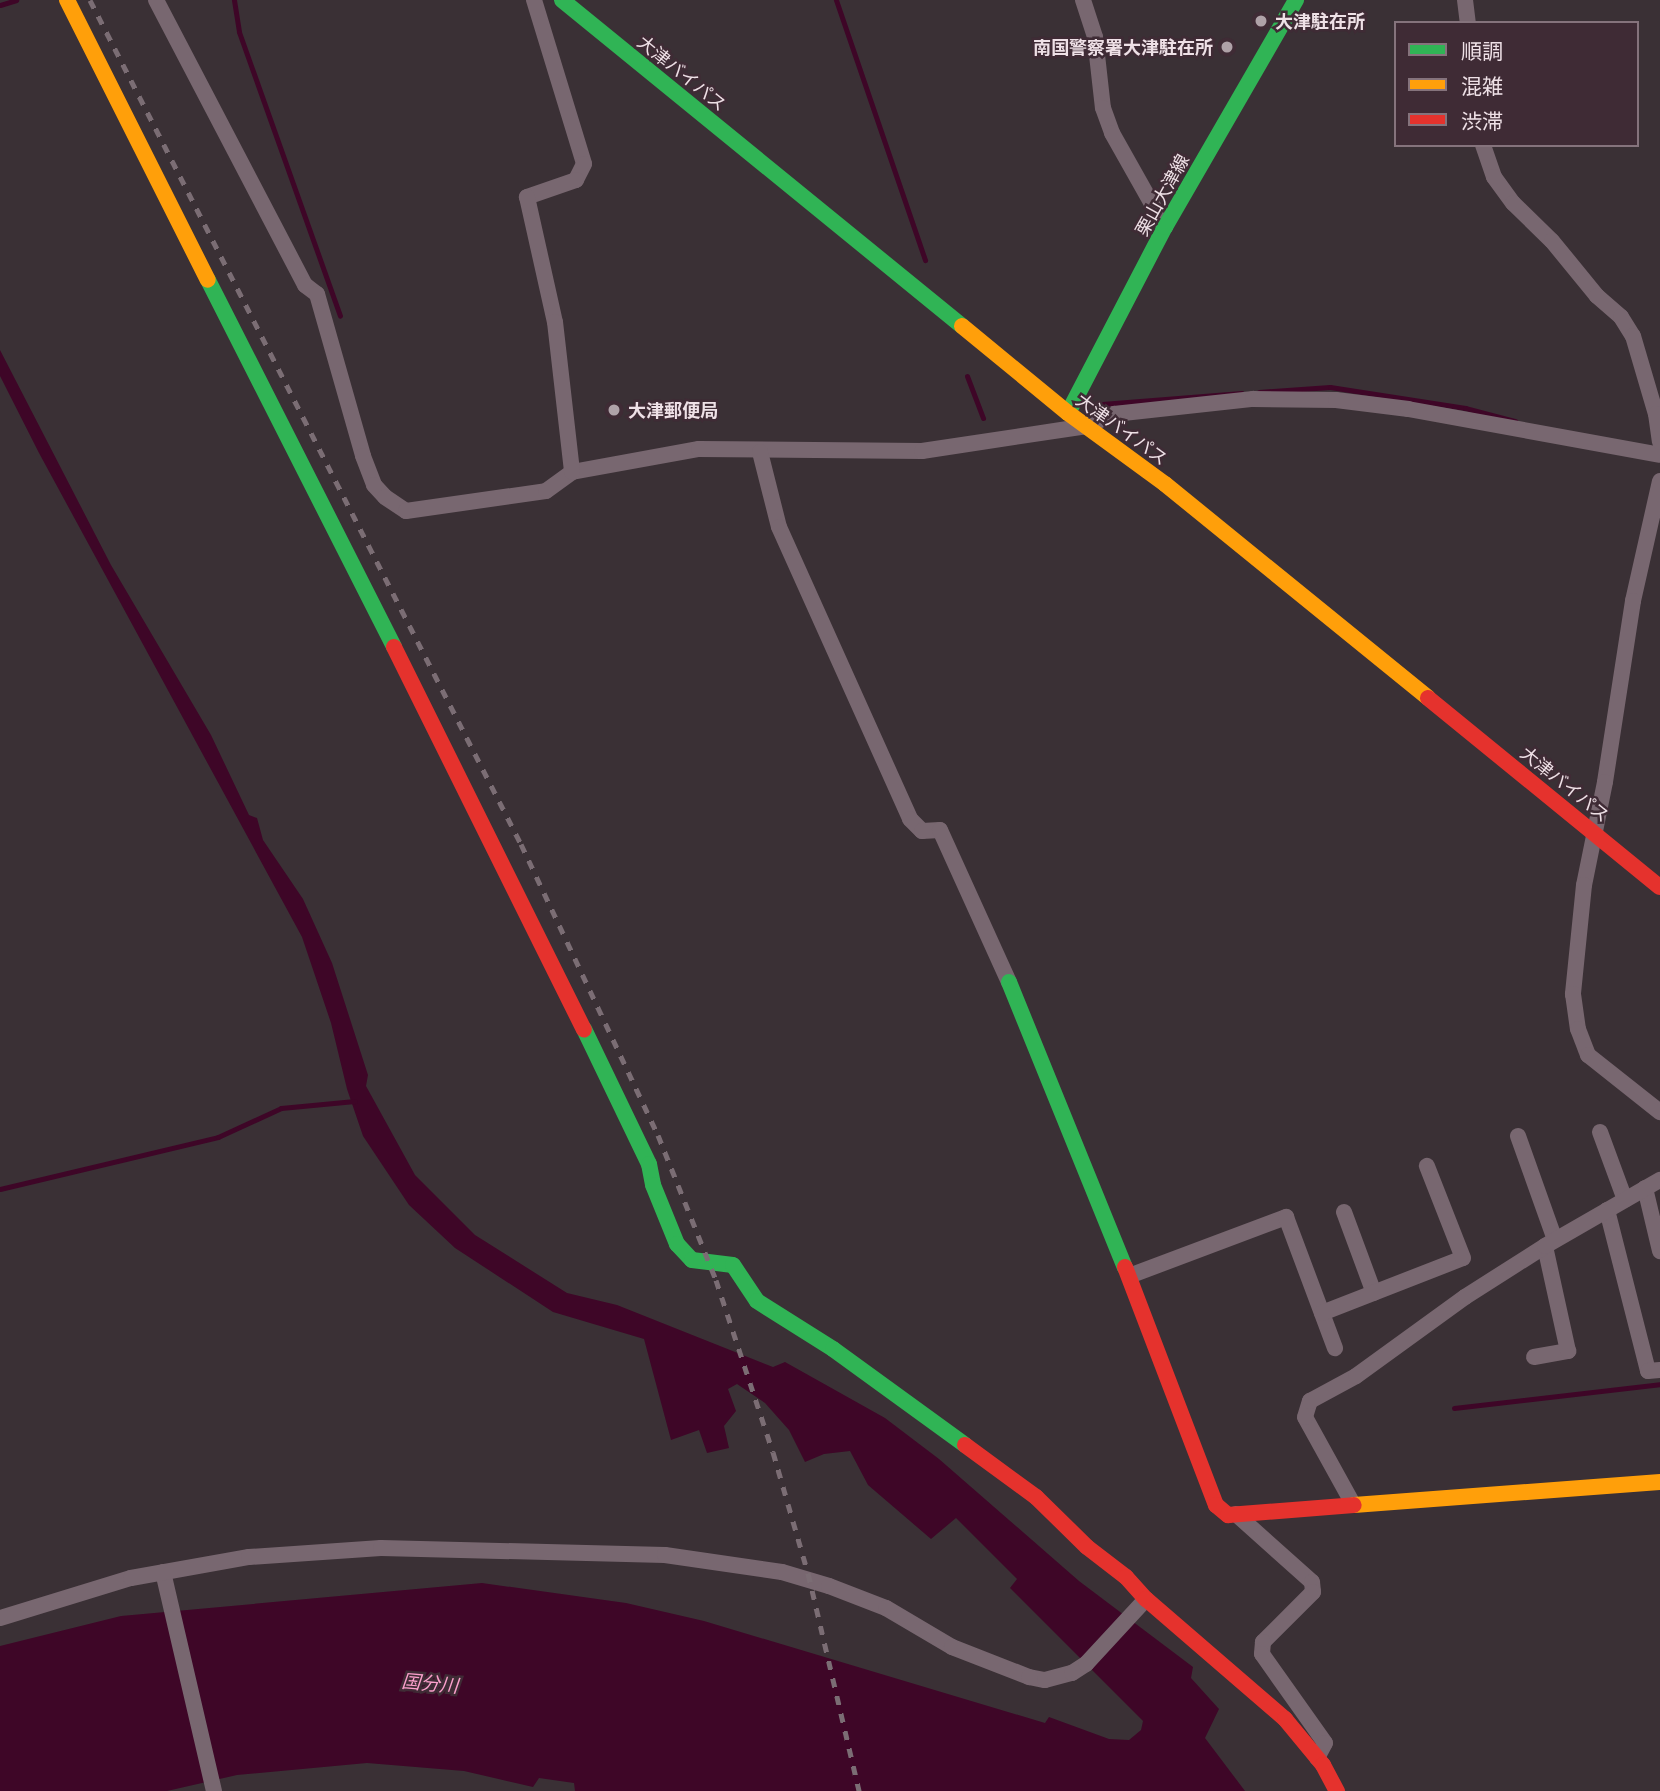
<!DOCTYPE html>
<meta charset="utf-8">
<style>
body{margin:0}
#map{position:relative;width:1660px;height:1791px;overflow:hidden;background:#3a3035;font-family:"Golos Text","Noto Sans JP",sans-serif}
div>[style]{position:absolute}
.water>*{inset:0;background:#3e0627}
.stream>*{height:5px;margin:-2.5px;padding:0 2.5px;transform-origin:2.5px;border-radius:2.5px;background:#3e0627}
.street>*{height:16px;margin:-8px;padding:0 8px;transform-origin:8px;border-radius:8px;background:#786770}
.fast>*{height:16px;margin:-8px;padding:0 8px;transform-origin:8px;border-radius:8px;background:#30b455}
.slow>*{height:16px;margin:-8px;padding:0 8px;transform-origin:8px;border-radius:8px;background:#ff9f0a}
.jam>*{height:16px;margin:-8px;padding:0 8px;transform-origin:8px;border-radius:8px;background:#e5322d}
.rail>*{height:5px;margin-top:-2.5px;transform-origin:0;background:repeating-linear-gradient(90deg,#7b6d74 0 9px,transparent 0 18px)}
.dots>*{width:19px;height:19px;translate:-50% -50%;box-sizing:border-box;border:4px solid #3f2b35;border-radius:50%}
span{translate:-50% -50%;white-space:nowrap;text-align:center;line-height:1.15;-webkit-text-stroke:5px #3f2b35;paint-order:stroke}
.poi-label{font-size:18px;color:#eee0e6;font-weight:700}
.left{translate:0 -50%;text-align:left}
.right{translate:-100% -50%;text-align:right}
.street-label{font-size:18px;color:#eee0e6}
.water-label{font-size:19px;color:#fa9fcb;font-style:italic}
.legend{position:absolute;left:1394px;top:21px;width:245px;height:126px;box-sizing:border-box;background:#3f2b35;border:2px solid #85737c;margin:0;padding:9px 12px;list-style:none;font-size:21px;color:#eee0e6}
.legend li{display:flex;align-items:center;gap:14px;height:35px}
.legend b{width:35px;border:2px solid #85737c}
</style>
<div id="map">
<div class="water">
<div style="clip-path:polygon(0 350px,111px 565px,211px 735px,249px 815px,257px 818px,263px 840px,303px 899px,332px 963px,368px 1075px,366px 1086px,415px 1175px,475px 1235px,567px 1293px,617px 1305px,773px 1367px,785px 1362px,885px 1418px,939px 1459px,1079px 1581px,1193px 1667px,1191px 1678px,1219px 1709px,1205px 1738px,1245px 1791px,575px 1791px,574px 1783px,539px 1778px,533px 1787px,464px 1771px,367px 1763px,237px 1775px,167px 1791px,0 1791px,0 1646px,121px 1616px,482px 1583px,626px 1603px,704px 1621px,1045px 1723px,1049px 1717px,1109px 1739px,1129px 1740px,1141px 1730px,1143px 1721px,1010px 1588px,1017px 1579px,956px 1518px,931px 1539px,868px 1485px,850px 1451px,824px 1454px,805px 1462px,789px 1430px,765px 1403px,737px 1384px,728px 1389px,736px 1411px,724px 1426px,729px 1448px,707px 1453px,699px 1430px,671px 1440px,644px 1339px,553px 1312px,455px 1248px,409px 1205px,363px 1136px,347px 1089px,331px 1023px,302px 937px,39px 453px,0 376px)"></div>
</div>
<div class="stream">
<div style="left:234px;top:0;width:32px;rotate:81deg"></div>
<div style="left:239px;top:32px;width:301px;rotate:70.4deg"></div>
<div style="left:836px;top:0;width:275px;rotate:71.1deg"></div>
<div style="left:0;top:5px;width:17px;rotate:-17deg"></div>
<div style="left:967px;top:376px;width:45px;rotate:69.1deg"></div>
<div style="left:1259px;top:392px;width:71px;rotate:-4deg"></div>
<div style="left:1330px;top:387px;width:137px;rotate:8.8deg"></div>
<div style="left:1465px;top:408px;width:52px;rotate:14.6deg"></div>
<div style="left:1102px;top:404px;width:140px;rotate:-4.5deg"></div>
<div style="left:0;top:1189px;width:224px;rotate:-13.4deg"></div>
<div style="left:218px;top:1137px;width:69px;rotate:-24.7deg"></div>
<div style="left:281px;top:1108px;width:74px;rotate:-5.4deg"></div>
<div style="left:1454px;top:1408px;width:207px;rotate:-6.6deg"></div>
</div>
<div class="street">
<div style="left:156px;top:0;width:322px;rotate:62.4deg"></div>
<div style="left:305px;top:285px;width:15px;rotate:37deg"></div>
<div style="left:317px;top:294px;width:168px;rotate:74.1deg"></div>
<div style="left:363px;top:456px;width:31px;rotate:69deg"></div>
<div style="left:374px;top:485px;width:16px;rotate:47deg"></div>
<div style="left:385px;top:497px;width:25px;rotate:34deg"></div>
<div style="left:406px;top:511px;width:141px;rotate:-8.1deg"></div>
<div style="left:546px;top:491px;width:32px;rotate:-36deg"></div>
<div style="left:572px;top:472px;width:129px;rotate:-10.3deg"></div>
<div style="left:699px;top:449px;width:223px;rotate:0.5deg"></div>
<div style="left:922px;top:451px;width:167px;rotate:-8.6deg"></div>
<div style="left:1087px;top:426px;width:30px;rotate:-24deg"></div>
<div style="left:1114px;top:414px;width:140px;rotate:-6.2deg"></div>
<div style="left:1253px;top:399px;width:83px;rotate:0.7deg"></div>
<div style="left:1336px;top:400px;width:73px;rotate:7.1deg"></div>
<div style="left:1408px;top:409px;width:256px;rotate:10.3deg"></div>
<div style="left:534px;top:0;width:171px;rotate:73deg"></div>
<div style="left:584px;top:164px;width:18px;rotate:117deg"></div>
<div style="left:576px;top:180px;width:52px;rotate:160.9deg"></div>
<div style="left:527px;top:197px;width:128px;rotate:77.4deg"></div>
<div style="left:555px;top:322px;width:151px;rotate:83.5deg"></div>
<div style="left:1083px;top:0;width:39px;rotate:72deg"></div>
<div style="left:1095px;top:37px;width:71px;rotate:83.6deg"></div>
<div style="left:1103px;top:108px;width:27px;rotate:70deg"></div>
<div style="left:1112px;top:133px;width:108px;rotate:60.6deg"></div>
<div style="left:1465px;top:0;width:23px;rotate:83deg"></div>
<div style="left:1483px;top:145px;width:34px;rotate:71deg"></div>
<div style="left:1494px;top:177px;width:32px;rotate:54deg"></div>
<div style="left:1513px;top:203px;width:54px;rotate:44.3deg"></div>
<div style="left:1552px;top:241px;width:71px;rotate:50.7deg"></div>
<div style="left:1597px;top:296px;width:32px;rotate:41deg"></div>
<div style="left:1621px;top:317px;width:22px;rotate:58deg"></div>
<div style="left:1633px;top:336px;width:81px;rotate:73.6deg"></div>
<div style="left:1656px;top:414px;width:28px;rotate:82deg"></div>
<div style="left:760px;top:452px;width:77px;rotate:75.8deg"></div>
<div style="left:779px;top:527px;width:320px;rotate:65.8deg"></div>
<div style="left:910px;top:819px;width:17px;rotate:45deg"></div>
<div style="left:922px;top:831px;width:18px;rotate:-3deg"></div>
<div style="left:940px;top:830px;width:167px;rotate:65.6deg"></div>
<div style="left:1660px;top:481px;width:123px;rotate:102.7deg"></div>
<div style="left:1633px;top:601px;width:183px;rotate:98.8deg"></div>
<div style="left:1605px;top:782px;width:105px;rotate:101.5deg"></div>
<div style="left:1584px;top:885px;width:110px;rotate:95.8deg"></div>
<div style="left:1573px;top:994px;width:35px;rotate:82deg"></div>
<div style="left:1578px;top:1029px;width:28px;rotate:69deg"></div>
<div style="left:1588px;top:1055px;width:92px;rotate:38.4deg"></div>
<div style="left:1600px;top:1132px;width:72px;rotate:69.8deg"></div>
<div style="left:1518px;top:1136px;width:110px;rotate:70.4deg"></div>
<div style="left:1645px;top:1188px;width:65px;rotate:76.6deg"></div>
<div style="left:1607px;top:1210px;width:166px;rotate:75.7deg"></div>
<div style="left:1648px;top:1371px;width:12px;rotate:-5deg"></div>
<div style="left:1344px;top:1212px;width:86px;rotate:69.7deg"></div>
<div style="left:1129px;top:1276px;width:168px;rotate:-20.6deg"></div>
<div style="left:1286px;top:1217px;width:140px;rotate:69.5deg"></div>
<div style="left:1322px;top:1313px;width:151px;rotate:-21.3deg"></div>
<div style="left:1463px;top:1258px;width:99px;rotate:-111.4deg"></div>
<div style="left:1534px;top:1357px;width:35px;rotate:-10deg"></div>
<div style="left:1568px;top:1351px;width:107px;rotate:-102.4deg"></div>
<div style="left:1353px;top:1504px;width:99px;rotate:-118.9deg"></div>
<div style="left:1305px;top:1417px;width:17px;rotate:-73deg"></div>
<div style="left:1310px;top:1401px;width:52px;rotate:-28.5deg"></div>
<div style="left:1356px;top:1376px;width:135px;rotate:-35.9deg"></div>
<div style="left:1465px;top:1297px;width:95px;rotate:-32.5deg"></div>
<div style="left:1545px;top:1246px;width:133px;rotate:-29.9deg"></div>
<div style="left:1236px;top:1514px;width:102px;rotate:41.8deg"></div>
<div style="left:1312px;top:1582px;width:10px;rotate:84deg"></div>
<div style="left:1313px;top:1592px;width:71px;rotate:135deg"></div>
<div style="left:1263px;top:1642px;width:12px;rotate:95deg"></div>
<div style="left:1262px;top:1654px;width:109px;rotate:54.7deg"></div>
<div style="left:1325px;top:1743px;width:17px;rotate:118deg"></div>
<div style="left:163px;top:1572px;width:225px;rotate:76.9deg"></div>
<div style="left:0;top:1618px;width:137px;rotate:-17deg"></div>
<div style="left:131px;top:1578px;width:120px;rotate:-10.1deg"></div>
<div style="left:249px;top:1557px;width:132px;rotate:-3.9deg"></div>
<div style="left:381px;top:1548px;width:284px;rotate:1.4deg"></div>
<div style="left:665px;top:1555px;width:118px;rotate:8.3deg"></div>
<div style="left:782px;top:1572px;width:49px;rotate:16.6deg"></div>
<div style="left:829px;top:1586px;width:61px;rotate:21.1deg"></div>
<div style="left:886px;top:1608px;width:77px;rotate:30.6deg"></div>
<div style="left:952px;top:1647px;width:83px;rotate:21.3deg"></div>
<div style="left:1029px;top:1677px;width:16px;rotate:11deg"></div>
<div style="left:1045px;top:1680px;width:28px;rotate:-15deg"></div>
<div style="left:1072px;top:1673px;width:17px;rotate:-33deg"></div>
<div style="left:1086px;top:1664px;width:88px;rotate:-47.3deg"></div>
</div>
<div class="fast">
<div style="left:562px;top:0;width:516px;rotate:39.18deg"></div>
<div style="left:208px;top:280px;width:411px;rotate:63.1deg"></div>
<div style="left:1068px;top:413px;width:210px;rotate:-62.5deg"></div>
<div style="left:1165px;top:227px;width:262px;rotate:-60deg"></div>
<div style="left:1009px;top:982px;width:308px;rotate:67.9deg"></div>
<div style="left:584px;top:1029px;width:150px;rotate:64.3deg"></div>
<div style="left:649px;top:1164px;width:21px;rotate:79deg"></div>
<div style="left:653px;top:1185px;width:64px;rotate:67.9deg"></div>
<div style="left:677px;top:1244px;width:22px;rotate:47deg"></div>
<div style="left:692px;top:1260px;width:41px;rotate:7deg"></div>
<div style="left:733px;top:1265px;width:43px;rotate:56.3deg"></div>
<div style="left:757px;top:1301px;width:90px;rotate:32.3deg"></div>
<div style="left:833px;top:1349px;width:163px;rotate:36deg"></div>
</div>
<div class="slow">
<div style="left:67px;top:0;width:313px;rotate:63.3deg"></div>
<div style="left:962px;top:326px;width:137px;rotate:39.4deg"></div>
<div style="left:1068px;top:413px;width:120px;rotate:36.2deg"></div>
<div style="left:1165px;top:484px;width:339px;rotate:39.1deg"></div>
<div style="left:1354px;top:1505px;width:307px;rotate:-4.3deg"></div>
</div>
<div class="jam">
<div style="left:394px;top:647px;width:427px;rotate:63.6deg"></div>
<div style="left:1428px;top:698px;width:299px;rotate:39.2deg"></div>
<div style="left:1125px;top:1267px;width:255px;rotate:69.1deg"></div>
<div style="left:1216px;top:1505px;width:16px;rotate:40deg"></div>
<div style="left:1228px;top:1515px;width:126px;rotate:-4.5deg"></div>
<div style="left:965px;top:1445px;width:88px;rotate:36.2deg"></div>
<div style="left:1036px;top:1497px;width:71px;rotate:44.4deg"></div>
<div style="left:1087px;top:1547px;width:49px;rotate:37.6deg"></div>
<div style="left:1126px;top:1577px;width:30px;rotate:48deg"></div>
<div style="left:1146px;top:1599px;width:184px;rotate:40.8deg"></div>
<div style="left:1285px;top:1719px;width:60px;rotate:50.4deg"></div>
<div style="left:1323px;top:1765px;width:30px;rotate:62deg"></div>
</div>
<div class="rail">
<div style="left:90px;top:0;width:948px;rotate:62.95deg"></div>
<div style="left:521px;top:844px;width:322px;rotate:64.8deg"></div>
<div style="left:658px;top:1135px;width:156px;rotate:68.2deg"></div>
<div style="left:716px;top:1280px;width:181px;rotate:71.7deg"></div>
<div style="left:773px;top:1452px;width:126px;rotate:73.9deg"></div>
<div style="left:808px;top:1573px;width:224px;rotate:76.8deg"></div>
</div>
<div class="dots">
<div style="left:1261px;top:21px;background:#afa2a8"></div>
<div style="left:1227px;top:47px;background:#afa2a8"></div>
<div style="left:614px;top:410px;background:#afa2a8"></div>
</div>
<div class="poi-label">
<span class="left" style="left:1275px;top:21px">大津駐在所</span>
<span class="right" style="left:1213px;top:47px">南国警察署大津駐在所</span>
<span class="left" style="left:628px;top:410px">大津郵便局</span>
</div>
<div class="street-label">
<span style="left:682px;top:73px;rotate:39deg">大津バイパス</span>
<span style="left:1162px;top:195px;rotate:-61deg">栗山大津線</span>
<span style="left:1122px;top:429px;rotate:36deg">大津バイパス</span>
<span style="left:1565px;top:784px;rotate:39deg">大津バイパス</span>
</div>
<div class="water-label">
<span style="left:430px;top:1683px;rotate:5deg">国分川</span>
</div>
<ul class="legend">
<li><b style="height:9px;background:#30b455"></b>順調</li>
<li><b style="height:9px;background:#ff9f0a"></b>混雑</li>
<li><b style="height:9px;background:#e5322d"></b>渋滞</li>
</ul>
</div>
